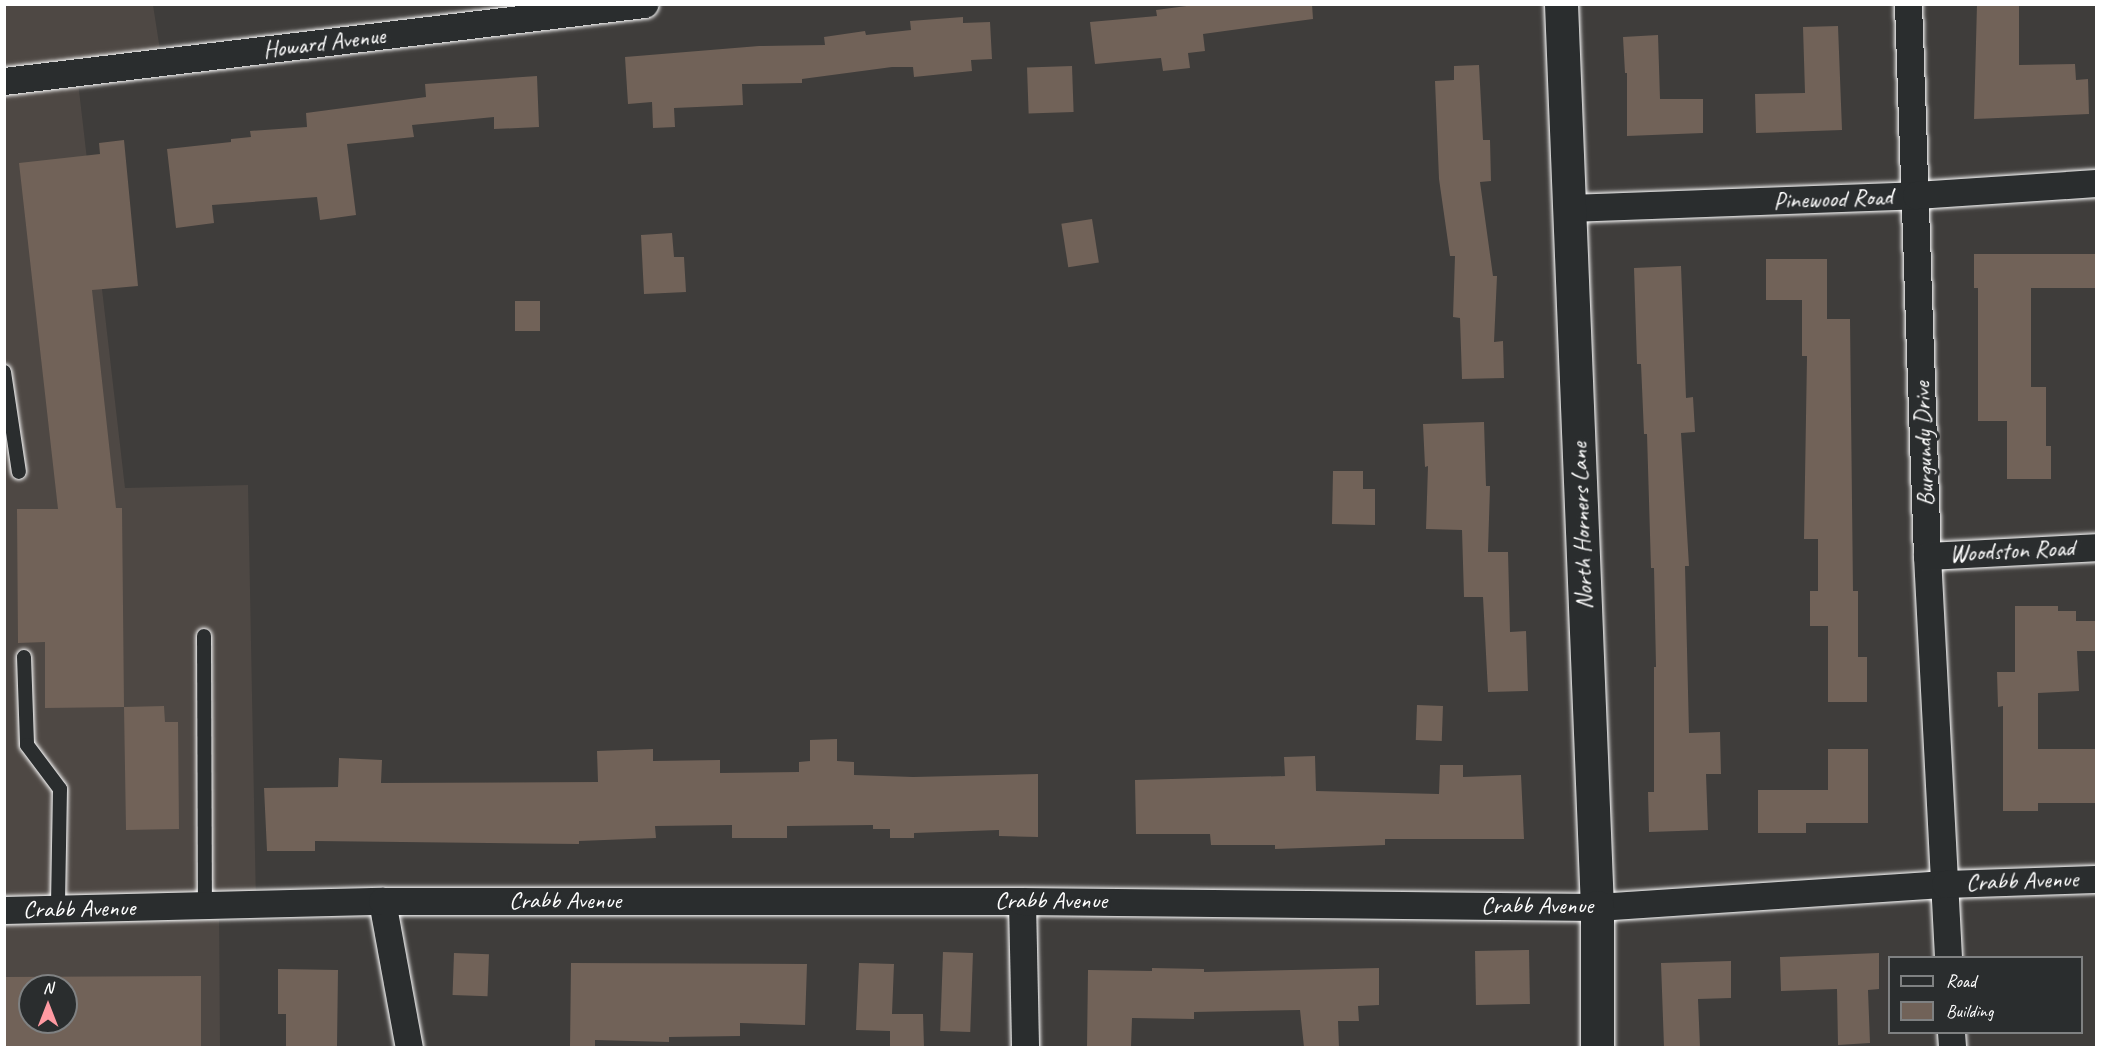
<!DOCTYPE html>
<style>
body{margin:0}
#map{position:relative;width:2101px;height:1052px;overflow:hidden;background:#3f3d3b;font-family:Caveat,sans-serif}
div>[style]{position:absolute}
.built>*{inset:0;background:#4e4844}
.building>*{inset:0;background:#716258;transform-origin:0 0}
.roads{filter:drop-shadow(0 0 2px #fff) drop-shadow(0 0 2px #fff)}
.service>*{height:14px;margin:-7px;padding:0 7px;transform-origin:7px;border-radius:7px;background:#2a2d2e}
.minor>*{height:27px;margin:-13.5px;padding:0 13.5px;transform-origin:13.5px;border-radius:13.5px;background:#2a2d2e}
.tertiary>*{height:33px;margin:-16.5px;padding:0 16.5px;transform-origin:16.5px;border-radius:16.5px;background:#2a2d2e}
span{translate:-50% -50%;white-space:nowrap;text-align:center;line-height:1.15;-webkit-text-stroke:6px #2a2d2e;paint-order:stroke}
.street-label{font-size:24px;color:#fff}
.frame{position:absolute;inset:0;border:6px solid #fff;pointer-events:none}
.legend{position:absolute;left:1888px;top:956px;width:195px;height:78px;box-sizing:border-box;background:#2a2d2e;border:2px solid #7f8182;margin:0;padding:8px 10px;list-style:none;font-size:18px;color:#fff}
.legend li{display:flex;align-items:center;gap:12px;height:30px}
.legend b{width:30px;border:2px solid #7f8182}
.north{position:absolute;left:18px;top:974px;width:60px;height:60px;box-sizing:border-box;background:#2a2d2e;border:2px solid #7f8182;border-radius:50%;rotate:0deg;font-size:16px;font-weight:700;line-height:24px;text-align:center;color:#fff}
.north::after{content:'';display:block;margin:auto;width:21px;height:27px;background:#ff9aa2;clip-path:polygon(50% 0,100% 100%,50% 72%,0 100%)}
</style>
<div id="map">
<div class="built">
<div style="clip-path:polygon(evenodd,5px 5px,153px 5px,162px 63px,77px 73px,125px 488px,248px 485px,256px 904px,219px 905px,220px 1047px,5px 1048px,5px 5px,30px 986px,66px 986px,66px 1022px,30px 1022px,30px 986px)"></div>
</div>
<div class="building">
<div style="clip-path:polygon(1202px 4px,1312px 4px,1313px 19px,1203px 34px,1205px 51px,1188px 53px,1190px 68px,1163px 71px,1161px 58px,1095px 64px,1090px 22px,1157px 16px,1156px 10px)"></div>
<div style="clip-path:polygon(1977px 4px,2019px 4px,2019px 65px,2075px 64px,2076px 80px,2088px 79px,2089px 114px,1974px 119px)"></div>
<div style="clip-path:polygon(963px 17px,963px 23px,990px 22px,992px 59px,971px 60px,972px 71px,914px 77px,913px 67px,892px 67px,802px 79px,802px 83px,742px 84px,743px 105px,674px 108px,675px 127px,653px 128px,652px 102px,628px 104px,625px 57px,759px 46px,825px 45px,824px 37px,865px 31px,866px 35px,911px 30px,910px 21px)"></div>
<div style="clip-path:polygon(1838px 26px,1842px 130px,1756px 133px,1755px 94px,1805px 93px,1803px 27px)"></div>
<div style="clip-path:polygon(1658px 35px,1660px 99px,1703px 99px,1703px 133px,1627px 136px,1627px 73px,1625px 73px,1623px 37px)"></div>
<div style="clip-path:polygon(1479px 65px,1483px 140px,1490px 140px,1491px 181px,1480px 182px,1493px 276px,1497px 276px,1494px 342px,1503px 341px,1504px 378px,1462px 379px,1460px 318px,1453px 317px,1455px 256px,1450px 256px,1439px 179px,1435px 81px,1454px 80px,1454px 66px)"></div>
<div style="left:1072px;top:66px;width:46px;height:45px;rotate:88deg"></div>
<div style="clip-path:polygon(537px 76px,539px 127px,494px 129px,494px 117px,412px 125px,414px 137px,347px 144px,356px 215px,320px 220px,317px 197px,212px 205px,214px 223px,176px 228px,167px 149px,231px 142px,231px 139px,251px 137px,250px 131px,307px 127px,306px 113px,426px 97px,425px 84px)"></div>
<div style="clip-path:polygon(124px 140px,138px 286px,92px 290px,116px 508px,122px 508px,124px 707px,45px 708px,45px 642px,18px 643px,17px 509px,58px 509px,19px 163px,100px 154px,99px 143px)"></div>
<div style="left:1092px;top:219px;width:44px;height:31px;rotate:81deg"></div>
<div style="clip-path:polygon(672px 233px,674px 257px,684px 257px,686px 292px,644px 294px,641px 235px)"></div>
<div style="clip-path:polygon(1974px 254px,2097px 254px,2097px 288px,2031px 288px,2031px 387px,2046px 387px,2046px 446px,2051px 446px,2051px 479px,2007px 479px,2007px 421px,1978px 421px,1978px 288px,1974px 288px)"></div>
<div style="clip-path:polygon(1766px 259px,1827px 259px,1827px 319px,1850px 319px,1853px 591px,1858px 591px,1858px 657px,1867px 657px,1867px 702px,1828px 702px,1828px 626px,1810px 626px,1810px 591px,1818px 591px,1818px 539px,1804px 539px,1807px 356px,1802px 356px,1802px 300px,1766px 300px)"></div>
<div style="clip-path:polygon(1681px 266px,1686px 398px,1693px 397px,1695px 432px,1681px 433px,1689px 566px,1685px 566px,1689px 733px,1720px 732px,1721px 774px,1706px 774px,1708px 830px,1649px 832px,1648px 792px,1654px 792px,1654px 667px,1656px 667px,1654px 568px,1651px 568px,1647px 434px,1644px 434px,1641px 364px,1637px 364px,1634px 268px)"></div>
<div style="left:515px;top:301px;width:25px;height:30px"></div>
<div style="clip-path:polygon(1484px 422px,1486px 486px,1490px 486px,1488px 552px,1508px 552px,1510px 632px,1526px 631px,1528px 691px,1488px 692px,1483px 597px,1464px 597px,1462px 530px,1426px 529px,1428px 466px,1425px 467px,1423px 424px)"></div>
<div style="clip-path:polygon(1333px 471px,1363px 471px,1363px 489px,1375px 489px,1375px 525px,1332px 524px)"></div>
<div style="clip-path:polygon(2015px 606px,2058px 606px,2058px 611px,2076px 611px,2076px 621px,2097px 621px,2097px 651px,2077px 651px,2079px 691px,2038px 693px,2038px 749px,2097px 749px,2097px 803px,2038px 803px,2038px 811px,2003px 811px,2003px 706px,1998px 707px,1997px 672px,2015px 672px)"></div>
<div style="left:1417px;top:705px;width:26px;height:35px;rotate:2deg"></div>
<div style="clip-path:polygon(164px 706px,165px 722px,178px 722px,179px 829px,126px 830px,124px 707px)"></div>
<div style="clip-path:polygon(837px 739px,837px 761px,854px 762px,854px 775px,913px 777px,1038px 774px,1038px 837px,999px 836px,999px 830px,914px 833px,914px 838px,890px 838px,890px 829px,873px 829px,873px 825px,787px 826px,787px 838px,732px 838px,732px 825px,655px 826px,656px 838px,579px 841px,579px 844px,315px 841px,315px 851px,267px 851px,264px 788px,338px 787px,339px 758px,382px 760px,381px 783px,598px 782px,597px 751px,653px 749px,653px 761px,720px 760px,720px 773px,799px 772px,799px 762px,810px 761px,810px 740px)"></div>
<div style="clip-path:polygon(1828px 749px,1868px 749px,1868px 823px,1806px 823px,1806px 833px,1758px 833px,1758px 790px,1828px 790px)"></div>
<div style="clip-path:polygon(1315px 756px,1316px 791px,1439px 794px,1440px 765px,1463px 765px,1463px 777px,1521px 775px,1524px 839px,1385px 839px,1385px 845px,1275px 849px,1275px 845px,1211px 845px,1210px 834px,1136px 834px,1135px 780px,1285px 776px,1284px 757px)"></div>
<div style="left:1529px;top:950px;width:54px;height:54px;rotate:89deg"></div>
<div style="left:943px;top:952px;width:30px;height:79px;rotate:2deg"></div>
<div style="left:454px;top:953px;width:35px;height:42px;rotate:2deg"></div>
<div style="clip-path:polygon(1879px 953px,1879px 989px,1868px 990px,1870px 1043px,1838px 1045px,1837px 989px,1781px 991px,1780px 957px)"></div>
<div style="clip-path:polygon(1731px 961px,1731px 998px,1698px 999px,1700px 1047px,1664px 1047px,1661px 963px)"></div>
<div style="clip-path:polygon(571px 963px,807px 964px,805px 1025px,740px 1023px,740px 1036px,669px 1037px,669px 1042px,595px 1040px,595px 1047px,570px 1047px)"></div>
<div style="clip-path:polygon(859px 963px,894px 964px,892px 1014px,923px 1014px,924px 1047px,890px 1047px,890px 1031px,856px 1030px)"></div>
<div style="clip-path:polygon(1152px 968px,1204px 969px,1204px 972px,1379px 968px,1379px 1005px,1358px 1006px,1359px 1021px,1338px 1021px,1339px 1047px,1304px 1047px,1300px 1010px,1194px 1012px,1194px 1019px,1132px 1018px,1131px 1047px,1087px 1047px,1088px 970px,1152px 971px)"></div>
<div style="clip-path:polygon(278px 969px,338px 970px,337px 1047px,286px 1047px,286px 1014px,278px 1014px)"></div>
<div style="clip-path:polygon(evenodd,201px 976px,201px 1047px,4px 1047px,4px 977px,201px 976px,30px 986px,66px 986px,66px 1022px,30px 1022px,30px 986px)"></div>
</div>
<div class="roads">
<div class="service">
<div style="left:4px;top:372px;width:101px;rotate:81.5deg"></div>
<div style="left:204px;top:636px;width:270px;rotate:89.8deg"></div>
<div style="left:24px;top:657px;width:88px;rotate:88deg"></div>
<div style="left:27px;top:745px;width:55px;rotate:53.1deg"></div>
<div style="left:60px;top:789px;width:120px;rotate:91deg"></div>
</div>
<div class="minor">
<div style="left:1908px;top:4px;width:552px;rotate:88.03deg"></div>
<div style="left:1927px;top:556px;width:403px;rotate:87deg"></div>
<div style="left:4px;top:81px;width:645px;rotate:-6.86deg"></div>
<div style="left:1569px;top:208px;width:347px;rotate:-2.1deg"></div>
<div style="left:1916px;top:195px;width:180px;rotate:-3.8deg"></div>
<div style="left:1927px;top:556px;width:169px;rotate:-3deg"></div>
<div style="left:382px;top:901px;width:149px;rotate:79.6deg"></div>
<div style="left:1022px;top:901px;width:147px;rotate:88.8deg"></div>
<div style="left:4px;top:910px;width:378px;rotate:-1.4deg"></div>
<div style="left:382px;top:901px;width:640px"></div>
<div style="left:1022px;top:901px;width:575px;rotate:0.6deg"></div>
<div style="left:1597px;top:907px;width:349px;rotate:-3.8deg"></div>
<div style="left:1945px;top:884px;width:151px;rotate:-1.9deg"></div>
<div style="left:1951px;top:1032px;width:16px;rotate:86deg"></div>
</div>
<div class="tertiary">
<div style="left:1561px;top:4px;width:904px;rotate:87.72deg"></div>
<div style="left:1597px;top:907px;width:141px;rotate:90deg"></div>
</div>
</div>
<div class="street-label">
<span style="left:324px;top:43px;rotate:-7deg">Howard Avenue</span>
<span style="left:1833px;top:199px;rotate:-2deg">Pinewood Road</span>
<span style="left:1924px;top:444px;rotate:-92deg">Burgundy Drive</span>
<span style="left:1582px;top:526px;rotate:-92deg">North Horners Lane</span>
<span style="left:2012px;top:551px;rotate:-3deg">Woodston Road</span>
<span style="left:2022px;top:881px;rotate:-2deg">Crabb Avenue</span>
<span style="left:565px;top:901px">Crabb Avenue</span>
<span style="left:1051px;top:901px">Crabb Avenue</span>
<span style="left:1537px;top:906px">Crabb Avenue</span>
<span style="left:79px;top:909px;rotate:-1deg">Crabb Avenue</span>
</div>
<div class="frame"></div>
<ul class="legend">
<li><b style="height:8px;background:#2a2d2e"></b>Road</li>
<li><b style="height:16px;background:#716258"></b>Building</li>
</ul>
<div class="north">N</div>
</div>
